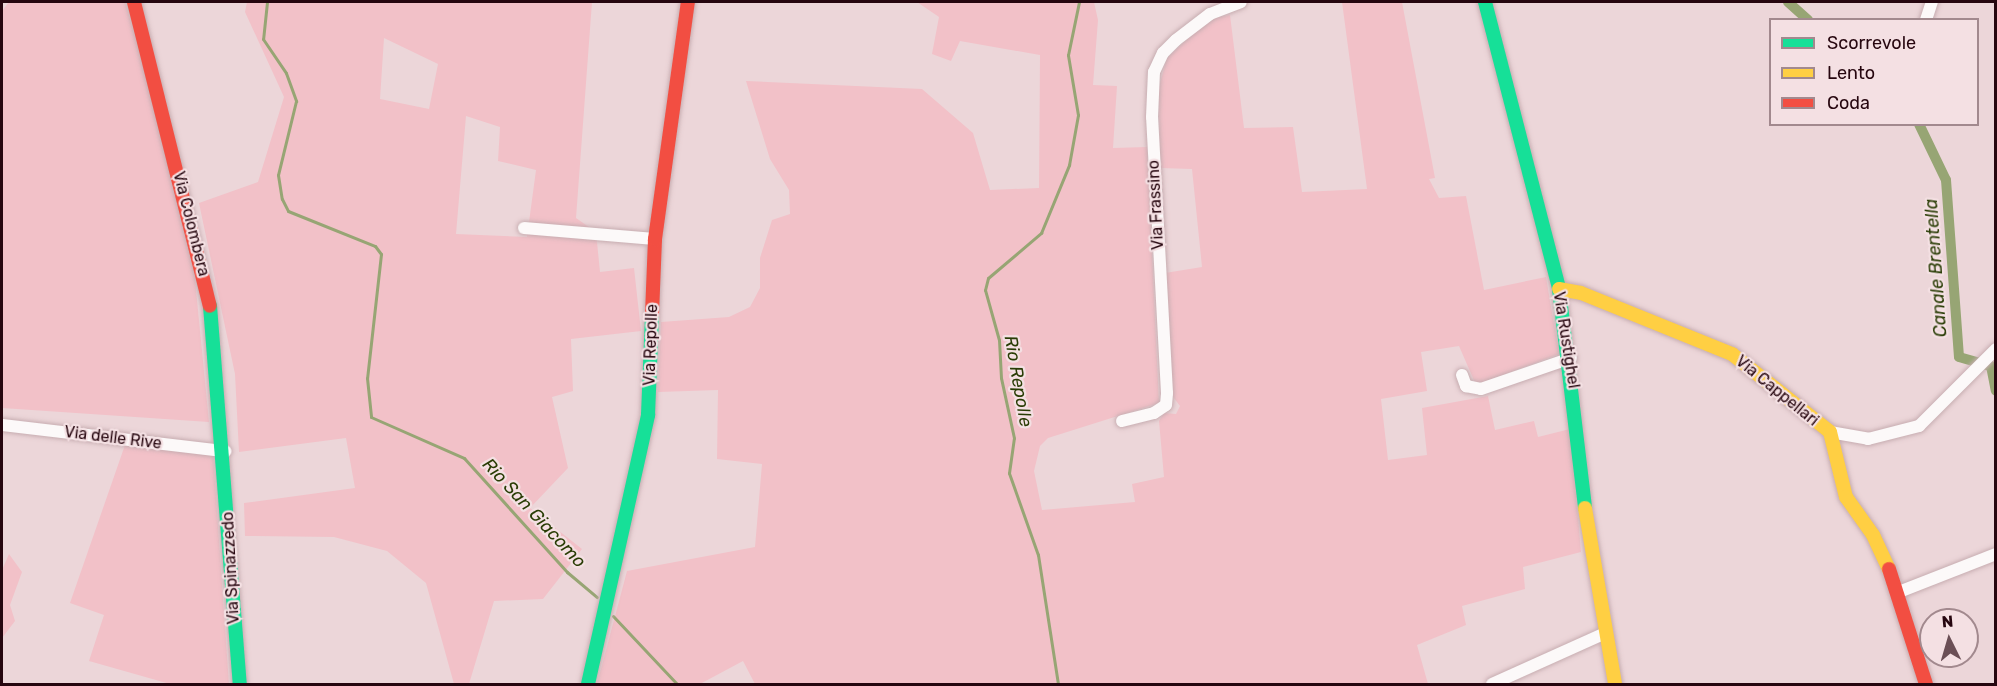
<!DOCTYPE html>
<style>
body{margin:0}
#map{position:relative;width:1997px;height:686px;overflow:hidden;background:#ecd6d9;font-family:Rubik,sans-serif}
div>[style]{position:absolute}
.green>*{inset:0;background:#f2c1c8}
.stream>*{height:3px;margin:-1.5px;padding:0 1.5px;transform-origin:1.5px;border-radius:1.5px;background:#97a574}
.canal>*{height:10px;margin:-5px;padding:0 5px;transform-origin:5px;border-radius:5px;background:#97a574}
.roads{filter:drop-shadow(0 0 2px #c7adb1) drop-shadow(0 0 2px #c7adb1)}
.street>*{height:12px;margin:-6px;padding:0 6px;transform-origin:6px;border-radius:6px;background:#fcf9f9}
.fast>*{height:14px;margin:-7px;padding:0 7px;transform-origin:7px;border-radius:7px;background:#16e098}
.slow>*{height:14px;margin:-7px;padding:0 7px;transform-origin:7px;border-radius:7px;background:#ffcf43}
.jam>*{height:14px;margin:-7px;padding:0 7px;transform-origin:7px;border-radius:7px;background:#f24e42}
span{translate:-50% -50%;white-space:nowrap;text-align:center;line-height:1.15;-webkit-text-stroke:4.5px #f4e0e3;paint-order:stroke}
.street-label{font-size:16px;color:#26060f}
.water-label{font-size:18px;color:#293c05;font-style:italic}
.frame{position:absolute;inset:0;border:3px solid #26060f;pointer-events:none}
.legend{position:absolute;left:1769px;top:18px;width:210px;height:108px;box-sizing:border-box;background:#f4e0e3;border:2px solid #a2898e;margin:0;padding:8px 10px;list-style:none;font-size:18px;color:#26060f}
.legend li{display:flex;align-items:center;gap:12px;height:30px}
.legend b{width:30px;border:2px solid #a2898e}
.north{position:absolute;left:1919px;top:608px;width:60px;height:60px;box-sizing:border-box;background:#f4e0e3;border:2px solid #a2898e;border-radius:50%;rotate:355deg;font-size:16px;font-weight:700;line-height:24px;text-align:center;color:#26060f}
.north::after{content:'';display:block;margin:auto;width:21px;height:27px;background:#6b4f56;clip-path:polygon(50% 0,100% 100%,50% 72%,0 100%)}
</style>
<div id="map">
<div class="green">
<div style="clip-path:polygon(9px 2px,125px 2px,190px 229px,209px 422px,2px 408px,2px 11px)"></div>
<div style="clip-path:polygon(evenodd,247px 2px,592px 2px,576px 218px,596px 232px,600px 272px,634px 268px,641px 331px,571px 339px,573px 391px,552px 397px,568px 468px,530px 508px,582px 549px,543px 599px,494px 601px,469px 684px,454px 684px,426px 583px,387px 551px,334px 537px,245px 536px,244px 503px,355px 488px,346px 438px,239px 452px,235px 374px,199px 203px,258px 182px,284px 97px,245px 12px,247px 2px,384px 38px,438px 64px,429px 109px,380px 99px,384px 38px,247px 2px,466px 116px,500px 127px,498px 161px,536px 170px,527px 237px,456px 234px,466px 116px)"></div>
<div style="clip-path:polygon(917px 2px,1094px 2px,1098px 20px,1093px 85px,1117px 86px,1113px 148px,1147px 147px,1159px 403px,1048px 438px,1040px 446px,1034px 471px,1042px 510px,1135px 502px,1132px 484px,1164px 477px,1159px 421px,1164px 413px,1176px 414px,1180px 406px,1171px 394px,1165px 273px,1202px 267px,1192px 169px,1160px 168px,1159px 87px,1167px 58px,1209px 19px,1230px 15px,1244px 128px,1293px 127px,1302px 192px,1367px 189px,1342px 2px,1402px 2px,1435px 178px,1429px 179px,1439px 198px,1466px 196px,1484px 290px,1546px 277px,1559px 354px,1476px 385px,1459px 346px,1421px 352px,1427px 391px,1381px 399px,1388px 460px,1427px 455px,1422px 408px,1488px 396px,1495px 430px,1534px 421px,1538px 437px,1570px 429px,1581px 552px,1523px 567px,1525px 589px,1462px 606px,1466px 625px,1417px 645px,1428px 684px,755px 684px,743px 661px,700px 684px,597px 684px,627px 571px,755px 547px,762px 464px,717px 459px,718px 390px,658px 392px,661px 322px,729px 317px,750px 307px,760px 288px,760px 258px,772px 220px,790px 214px,789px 190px,770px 159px,746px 81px,922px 89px,973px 133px,990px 190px,1039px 188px,1040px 55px,960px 41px,951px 61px,932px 54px,939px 17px)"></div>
<div style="clip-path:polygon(125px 445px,213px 455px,229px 684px,170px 684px,89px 661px,104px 615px,70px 603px)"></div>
<div style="clip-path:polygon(9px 554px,22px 572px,10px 605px,15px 621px,2px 638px,2px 570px)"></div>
</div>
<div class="stream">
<div style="left:267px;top:2px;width:37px;rotate:96deg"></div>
<div style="left:263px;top:39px;width:41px;rotate:55.9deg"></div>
<div style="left:286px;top:73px;width:30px;rotate:70deg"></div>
<div style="left:296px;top:101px;width:76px;rotate:103.7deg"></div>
<div style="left:278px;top:175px;width:24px;rotate:81deg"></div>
<div style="left:282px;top:199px;width:13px;rotate:63deg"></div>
<div style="left:288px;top:211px;width:94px;rotate:21.9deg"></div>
<div style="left:375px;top:246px;width:10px;rotate:53deg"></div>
<div style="left:381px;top:254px;width:125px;rotate:96.4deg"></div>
<div style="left:367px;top:378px;width:39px;rotate:84deg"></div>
<div style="left:371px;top:417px;width:102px;rotate:23.8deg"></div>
<div style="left:464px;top:458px;width:154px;rotate:47.9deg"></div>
<div style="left:567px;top:572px;width:39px;rotate:40deg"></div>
<div style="left:613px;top:616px;width:93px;rotate:46.7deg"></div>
<div style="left:1058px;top:684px;width:131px;rotate:-98.8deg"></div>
<div style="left:1038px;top:555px;width:87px;rotate:-109.5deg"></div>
<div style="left:1009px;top:473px;width:35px;rotate:-82deg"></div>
<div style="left:1014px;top:438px;width:61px;rotate:-102.2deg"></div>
<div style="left:1001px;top:378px;width:38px;rotate:-93deg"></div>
<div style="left:999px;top:340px;width:52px;rotate:-105.6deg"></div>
<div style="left:985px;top:290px;width:12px;rotate:-76deg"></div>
<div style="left:988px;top:278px;width:70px;rotate:-40.3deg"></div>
<div style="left:1041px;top:233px;width:74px;rotate:-67.6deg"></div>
<div style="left:1069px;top:165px;width:51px;rotate:-79.8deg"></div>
<div style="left:1078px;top:115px;width:61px;rotate:-99.5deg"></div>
<div style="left:1068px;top:55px;width:54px;rotate:-78.3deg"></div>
</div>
<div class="canal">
<div style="left:1788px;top:2px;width:27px;rotate:42deg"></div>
<div style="left:1919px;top:124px;width:62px;rotate:64.3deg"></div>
<div style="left:1946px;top:180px;width:177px;rotate:85.8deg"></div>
<div style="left:1959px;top:357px;width:33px;rotate:16deg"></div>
<div style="left:1991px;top:366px;width:25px;rotate:79deg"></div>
</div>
<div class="roads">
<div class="street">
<div style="left:1926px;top:20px;width:19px;rotate:-72deg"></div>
<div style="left:524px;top:228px;width:131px;rotate:4.8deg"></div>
<div style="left:1462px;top:375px;width:12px;rotate:70deg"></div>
<div style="left:1466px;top:386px;width:15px;rotate:11deg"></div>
<div style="left:1481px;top:389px;width:95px;rotate:-19deg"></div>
<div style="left:1122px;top:421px;width:33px;rotate:-14deg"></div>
<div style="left:1154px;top:413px;width:14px;rotate:-34deg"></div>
<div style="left:1166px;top:405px;width:12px;rotate:-85deg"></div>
<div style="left:1167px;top:393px;width:276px;rotate:-93.1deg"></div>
<div style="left:1152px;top:117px;width:45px;rotate:-87.5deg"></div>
<div style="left:1154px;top:72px;width:21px;rotate:-65deg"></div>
<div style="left:1163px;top:53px;width:18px;rotate:-45deg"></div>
<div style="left:1176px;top:40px;width:43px;rotate:-37.4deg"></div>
<div style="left:1210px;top:14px;width:33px;rotate:-21deg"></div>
<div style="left:2px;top:425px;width:225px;rotate:6.7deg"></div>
<div style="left:1830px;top:432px;width:39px;rotate:10deg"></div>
<div style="left:1868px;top:439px;width:53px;rotate:-14.3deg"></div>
<div style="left:1919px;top:426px;width:109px;rotate:-45deg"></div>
<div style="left:1899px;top:592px;width:104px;rotate:-21.4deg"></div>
<div style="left:1492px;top:684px;width:122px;rotate:-24.2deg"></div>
</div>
<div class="fast">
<div style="left:1485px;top:2px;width:296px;rotate:75.5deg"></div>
<div style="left:1559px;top:289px;width:221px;rotate:83.2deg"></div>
<div style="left:210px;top:306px;width:379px;rotate:85.5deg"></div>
<div style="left:588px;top:684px;width:276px;rotate:-77.4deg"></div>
<div style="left:648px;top:415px;width:101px;rotate:-87.7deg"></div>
</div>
<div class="slow">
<div style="left:1559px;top:289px;width:22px;rotate:10deg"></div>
<div style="left:1581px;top:293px;width:163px;rotate:22deg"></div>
<div style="left:1732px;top:354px;width:125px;rotate:38.5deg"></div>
<div style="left:1830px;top:432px;width:67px;rotate:76.2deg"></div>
<div style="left:1846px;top:497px;width:47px;rotate:54.6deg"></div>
<div style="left:1873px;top:535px;width:38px;rotate:65deg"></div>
<div style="left:1585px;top:508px;width:179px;rotate:80.3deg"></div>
</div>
<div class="jam">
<div style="left:134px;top:2px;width:313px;rotate:76deg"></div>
<div style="left:652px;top:314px;width:75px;rotate:-87.7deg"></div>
<div style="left:655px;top:239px;width:239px;rotate:-82.1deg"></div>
<div style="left:1889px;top:569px;width:121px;rotate:72.2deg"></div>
</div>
</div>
<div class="street-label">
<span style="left:1156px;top:205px;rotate:-93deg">Via Frassino</span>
<span style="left:191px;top:224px;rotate:76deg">Via Colombera</span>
<span style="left:1566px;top:340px;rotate:81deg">Via Rustighel</span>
<span style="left:651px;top:345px;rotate:-88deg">Via Repolle</span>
<span style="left:1777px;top:391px;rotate:39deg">Via Cappellari</span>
<span style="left:113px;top:438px;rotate:7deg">Via delle Rive</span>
<span style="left:231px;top:568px;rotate:-93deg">Via Spinazzedo</span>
</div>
<div class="water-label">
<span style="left:1936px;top:268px;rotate:-94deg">Canale Brentella</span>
<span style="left:1018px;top:381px;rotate:80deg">Rio Repolle</span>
<span style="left:534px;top:513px;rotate:47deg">Rio San Giacomo</span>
</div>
<div class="frame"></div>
<ul class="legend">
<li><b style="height:8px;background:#16e098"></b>Scorrevole</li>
<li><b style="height:8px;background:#ffcf43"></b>Lento</li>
<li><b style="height:8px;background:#f24e42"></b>Coda</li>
</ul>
<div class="north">N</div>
</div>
